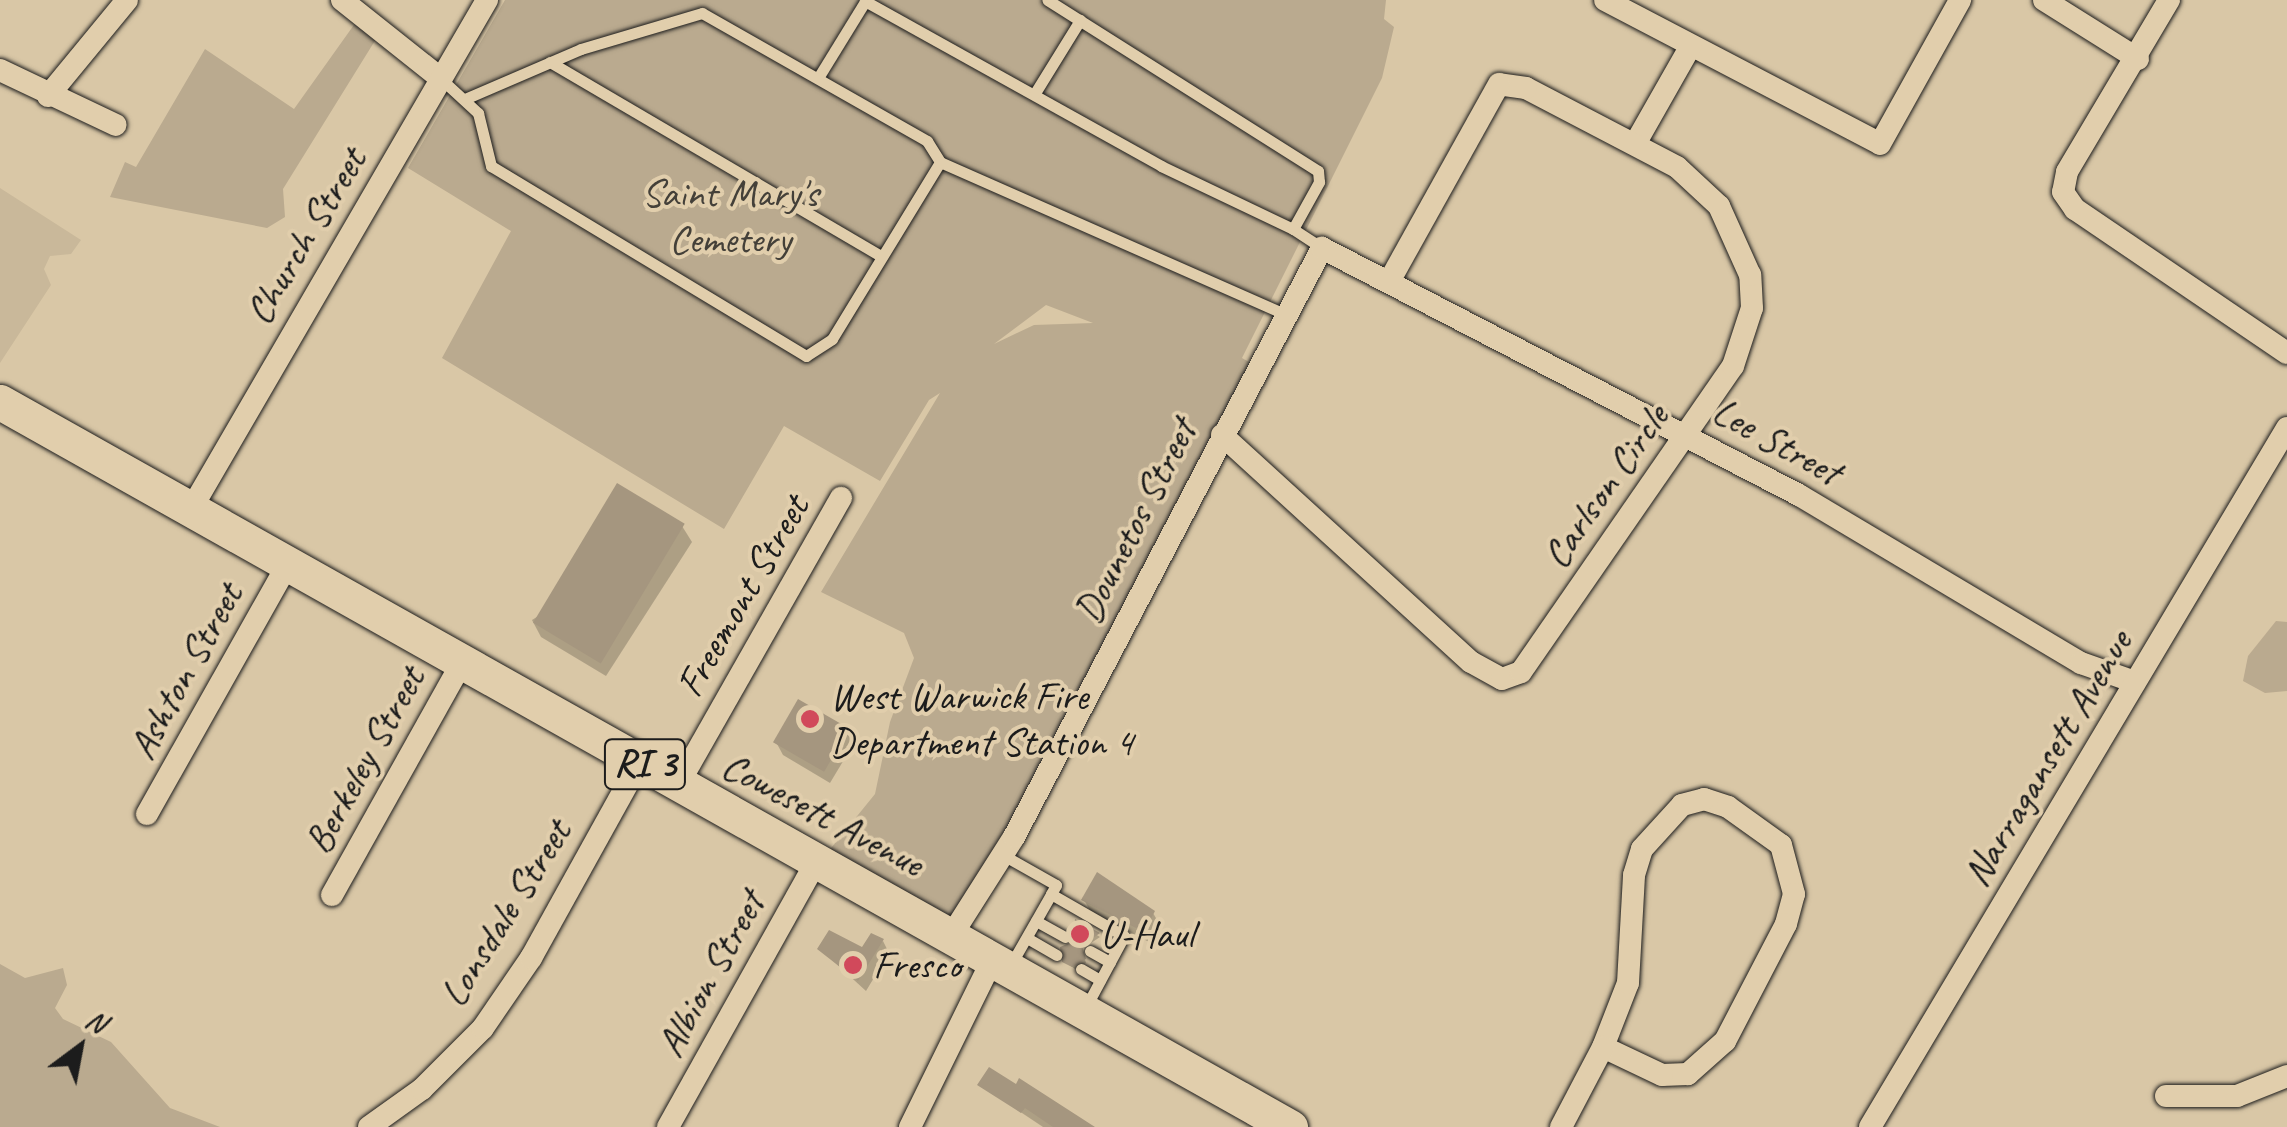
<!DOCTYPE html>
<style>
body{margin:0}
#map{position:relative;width:2287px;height:1127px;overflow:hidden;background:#d9c7a6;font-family:Caveat,sans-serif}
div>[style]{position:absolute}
.built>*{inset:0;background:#c9b89a}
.green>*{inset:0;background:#baaa8f}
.shadow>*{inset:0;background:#0003}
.building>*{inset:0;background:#a5967f;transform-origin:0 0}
.roads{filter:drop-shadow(0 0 2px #1c1c1c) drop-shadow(0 0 2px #1c1c1c)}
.service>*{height:11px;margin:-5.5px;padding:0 5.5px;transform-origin:5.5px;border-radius:5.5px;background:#e1ceac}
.minor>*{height:22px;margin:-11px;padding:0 11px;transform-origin:11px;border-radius:11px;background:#e1ceac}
.primary>*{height:35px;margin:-17.5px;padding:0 17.5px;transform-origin:17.5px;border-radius:17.5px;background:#e1ceac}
.dots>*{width:28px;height:28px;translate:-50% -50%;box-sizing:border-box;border:5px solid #e1ceac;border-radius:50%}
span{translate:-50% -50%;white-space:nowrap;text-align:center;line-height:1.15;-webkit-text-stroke:8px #e1ceac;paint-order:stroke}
.shield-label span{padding:2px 8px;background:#e1ceac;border:2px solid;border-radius:8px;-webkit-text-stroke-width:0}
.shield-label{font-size:38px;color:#1c1c1c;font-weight:700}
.park-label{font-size:40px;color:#444039}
.street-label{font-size:40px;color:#1c1c1c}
.poi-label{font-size:40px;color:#1c1c1c}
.left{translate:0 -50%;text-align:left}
.north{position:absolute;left:30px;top:997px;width:100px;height:100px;-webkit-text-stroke:8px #e1ceac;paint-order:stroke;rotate:32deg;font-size:28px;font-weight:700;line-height:40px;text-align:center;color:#1c1c1c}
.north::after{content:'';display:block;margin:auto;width:35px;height:45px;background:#1c1c1c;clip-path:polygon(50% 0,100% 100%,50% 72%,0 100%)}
</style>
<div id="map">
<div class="built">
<div style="clip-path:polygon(0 188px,81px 240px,71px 254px,50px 256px,44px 269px,51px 285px,0 363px)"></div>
</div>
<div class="green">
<div style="clip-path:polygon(evenodd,505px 0,1386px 0,1384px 19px,1394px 27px,1382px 78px,1242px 358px,1256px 366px,950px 934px,819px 863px,875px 794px,890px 722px,914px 658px,904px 633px,821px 592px,940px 393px,929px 400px,880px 481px,784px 426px,724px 529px,442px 358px,511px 231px,408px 168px,505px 0,1046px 305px,1093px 323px,1034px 325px,994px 344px,1046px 305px)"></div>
<div style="clip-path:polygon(361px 15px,381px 31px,283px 189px,285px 217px,267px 228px,110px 197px,125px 162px,136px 167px,205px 49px,294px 109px)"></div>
<div style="clip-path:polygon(2276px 621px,2287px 622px,2287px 691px,2265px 693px,2243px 681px,2248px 656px)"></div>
<div style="clip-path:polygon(0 964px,25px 978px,63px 968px,67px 985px,55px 1008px,63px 1019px,111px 1042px,170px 1108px,220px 1127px,0 1127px)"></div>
</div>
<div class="shadow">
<div style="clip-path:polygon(682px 526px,692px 542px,606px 676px,541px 637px,532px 620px)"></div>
<div style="clip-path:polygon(847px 730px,854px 743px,830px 783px,783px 755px,776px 742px)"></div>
<div style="clip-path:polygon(1084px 900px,1153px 913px,1160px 925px,1151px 943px,1091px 912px)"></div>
<div style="clip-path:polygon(1078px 923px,1100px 937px,1082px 949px,1086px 963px,1075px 969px,1064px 961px)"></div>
<div style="clip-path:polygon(883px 941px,889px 953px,866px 991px,820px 949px,862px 950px)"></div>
<div style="clip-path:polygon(980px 1085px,1088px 1127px,1043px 1127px)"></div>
</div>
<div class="building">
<div style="left:617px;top:483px;width:79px;height:163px;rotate:31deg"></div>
<div style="left:798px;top:699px;width:59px;height:50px;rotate:30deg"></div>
<div style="clip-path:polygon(1097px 872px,1155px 911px,1144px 932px,1081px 900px)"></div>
<div style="clip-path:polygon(1075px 919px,1100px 933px,1082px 946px,1086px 959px,1072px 967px,1062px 962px,1060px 947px,1074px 941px)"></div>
<div style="clip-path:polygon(829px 930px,862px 947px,871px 933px,884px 939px,858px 981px,817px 949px)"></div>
<div style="clip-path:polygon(989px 1067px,1016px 1084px,1019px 1078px,1095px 1127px,1053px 1127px,1025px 1108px,1021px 1113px,977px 1085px)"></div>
</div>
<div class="roads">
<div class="service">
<div style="left:865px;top:1px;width:339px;rotate:29.1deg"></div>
<div style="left:1161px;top:166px;width:146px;rotate:25.5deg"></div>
<div style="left:1293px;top:229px;width:54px;rotate:-61deg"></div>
<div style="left:1319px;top:182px;width:11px;rotate:-95deg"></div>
<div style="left:1318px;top:171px;width:320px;rotate:-147.7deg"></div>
<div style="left:550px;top:62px;width:384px;rotate:30.4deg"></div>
<div style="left:440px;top:78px;width:52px;rotate:42.6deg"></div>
<div style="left:478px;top:113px;width:55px;rotate:76.2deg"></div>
<div style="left:491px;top:166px;width:368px;rotate:31.1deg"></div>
<div style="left:806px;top:356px;width:31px;rotate:-33deg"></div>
<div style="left:832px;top:339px;width:207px;rotate:-58.6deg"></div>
<div style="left:818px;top:78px;width:92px;rotate:-58.4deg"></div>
<div style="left:1035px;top:93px;width:86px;rotate:-58.3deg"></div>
<div style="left:467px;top:98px;width:124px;rotate:-23.3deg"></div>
<div style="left:581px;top:49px;width:126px;rotate:-16.6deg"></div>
<div style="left:702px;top:13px;width:259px;rotate:29.6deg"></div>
<div style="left:927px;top:141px;width:25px;rotate:58deg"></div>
<div style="left:940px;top:162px;width:376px;rotate:23.8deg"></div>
<div style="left:1293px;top:229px;width:35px;rotate:33deg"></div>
<div style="left:1003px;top:855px;width:61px;rotate:29.5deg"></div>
<div style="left:1056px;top:885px;width:10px;rotate:119deg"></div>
<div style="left:1036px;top:921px;width:33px;rotate:29deg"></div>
<div style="left:1027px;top:938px;width:34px;rotate:30deg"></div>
<div style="left:1090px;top:951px;width:23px;rotate:29deg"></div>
<div style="left:1010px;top:966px;width:83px;rotate:-60.3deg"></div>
<div style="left:1051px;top:894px;width:84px;rotate:29.9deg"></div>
<div style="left:1124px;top:936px;width:78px;rotate:118.2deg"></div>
<div style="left:1081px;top:969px;width:22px;rotate:30deg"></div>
</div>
<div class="minor">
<div style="left:342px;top:0;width:125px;rotate:38.5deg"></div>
<div style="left:1605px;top:0;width:310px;rotate:27.6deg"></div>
<div style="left:1880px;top:144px;width:165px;rotate:-60.9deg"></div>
<div style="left:2044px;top:0;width:111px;rotate:32.1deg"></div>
<div style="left:2169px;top:0;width:200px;rotate:120.7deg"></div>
<div style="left:2067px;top:172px;width:20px;rotate:101deg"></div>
<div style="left:2063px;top:192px;width:21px;rotate:55deg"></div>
<div style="left:2075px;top:209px;width:256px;rotate:34.2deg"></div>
<div style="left:0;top:70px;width:128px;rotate:25.4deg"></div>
<div style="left:48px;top:96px;width:124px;rotate:-50.5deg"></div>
<div style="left:1635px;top:144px;width:112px;rotate:-60.4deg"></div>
<div style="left:1222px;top:435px;width:337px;rotate:42.4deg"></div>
<div style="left:1471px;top:662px;width:35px;rotate:29deg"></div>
<div style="left:1502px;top:679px;width:20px;rotate:-20deg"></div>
<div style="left:1521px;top:672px;width:372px;rotate:-55.3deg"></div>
<div style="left:1733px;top:366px;width:61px;rotate:-71.9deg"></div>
<div style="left:1752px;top:308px;width:33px;rotate:-93deg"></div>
<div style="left:1750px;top:275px;width:76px;rotate:-114.2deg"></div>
<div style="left:1719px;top:206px;width:57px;rotate:-137.1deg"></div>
<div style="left:1677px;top:167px;width:170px;rotate:-152.4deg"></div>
<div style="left:1526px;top:88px;width:27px;rotate:-172deg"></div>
<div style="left:1499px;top:84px;width:222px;rotate:119.1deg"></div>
<div style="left:190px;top:511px;width:591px;rotate:-59.83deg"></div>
<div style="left:679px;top:783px;width:328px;rotate:-60.4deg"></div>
<div style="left:1704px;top:799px;width:25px;rotate:18deg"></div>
<div style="left:1728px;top:807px;width:65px;rotate:35.6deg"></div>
<div style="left:1781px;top:845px;width:51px;rotate:75.1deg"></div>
<div style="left:1794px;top:894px;width:31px;rotate:105deg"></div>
<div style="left:1786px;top:924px;width:132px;rotate:117.5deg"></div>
<div style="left:1725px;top:1041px;width:50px;rotate:138.3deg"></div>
<div style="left:1688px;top:1074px;width:26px;rotate:178deg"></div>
<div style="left:1662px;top:1075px;width:65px;rotate:-154.6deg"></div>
<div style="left:1603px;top:1047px;width:69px;rotate:-68.7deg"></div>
<div style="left:1628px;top:983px;width:108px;rotate:-86.8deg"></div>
<div style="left:1634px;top:875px;width:27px;rotate:-73deg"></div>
<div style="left:1642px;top:849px;width:59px;rotate:-47.7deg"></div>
<div style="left:1682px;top:805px;width:23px;rotate:-15deg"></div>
<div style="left:147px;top:814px;width:287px;rotate:-60.6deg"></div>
<div style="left:332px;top:895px;width:267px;rotate:-60.8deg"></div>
<div style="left:953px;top:933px;width:114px;rotate:-57.6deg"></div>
<div style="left:1014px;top:837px;width:665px;rotate:-62.39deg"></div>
<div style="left:1322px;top:248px;width:537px;rotate:27.38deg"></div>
<div style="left:1799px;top:495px;width:328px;rotate:30.8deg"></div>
<div style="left:2081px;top:663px;width:57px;rotate:19.4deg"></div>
<div style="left:2166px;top:1096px;width:71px"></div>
<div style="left:2237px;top:1096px;width:54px;rotate:-21.8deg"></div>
<div style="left:369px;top:1127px;width:65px;rotate:-35.6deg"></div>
<div style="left:422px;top:1089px;width:86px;rotate:-45deg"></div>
<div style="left:483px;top:1028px;width:85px;rotate:-55.6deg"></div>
<div style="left:531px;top:958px;width:225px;rotate:-61deg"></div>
<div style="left:668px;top:1127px;width:309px;rotate:-60.8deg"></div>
<div style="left:910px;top:1127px;width:191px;rotate:-63.8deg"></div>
<div style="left:1561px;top:1127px;width:90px;rotate:-62.3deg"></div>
<div style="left:1870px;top:1127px;width:814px;rotate:-59.18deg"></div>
</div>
<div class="primary">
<div style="left:0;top:402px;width:1480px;rotate:29.34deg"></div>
</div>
</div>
<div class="dots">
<div style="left:810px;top:719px;background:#d1495b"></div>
<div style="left:1080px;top:934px;background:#d1495b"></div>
<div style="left:853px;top:965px;background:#d1495b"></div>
</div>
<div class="shield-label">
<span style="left:645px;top:764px">RI 3</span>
</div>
<div class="park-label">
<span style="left:730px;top:216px">Saint Mary's<br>Cemetery</span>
</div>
<div class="street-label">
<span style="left:305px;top:236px;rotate:-59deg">Church Street</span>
<span style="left:1777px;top:441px;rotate:29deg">Lee Street</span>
<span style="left:1605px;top:486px;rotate:-55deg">Carlson Circle</span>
<span style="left:1135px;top:521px;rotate:-63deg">Dounetos Street</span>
<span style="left:742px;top:596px;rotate:-60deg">Freemont Street</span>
<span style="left:185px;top:671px;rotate:-61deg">Ashton Street</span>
<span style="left:2047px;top:758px;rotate:-59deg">Narragansett Avenue</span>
<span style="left:364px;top:760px;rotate:-61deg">Berkeley Street</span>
<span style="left:823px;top:814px;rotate:28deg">Cowesett Avenue</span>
<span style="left:505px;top:913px;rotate:-58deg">Lonsdale Street</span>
<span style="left:710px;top:974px;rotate:-61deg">Albion Street</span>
</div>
<div class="poi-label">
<span class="left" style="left:830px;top:719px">West Warwick Fire<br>Department Station 4</span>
<span class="left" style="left:1100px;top:934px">U-Haul</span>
<span class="left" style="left:873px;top:965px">Fresco</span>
</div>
<div class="north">N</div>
</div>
